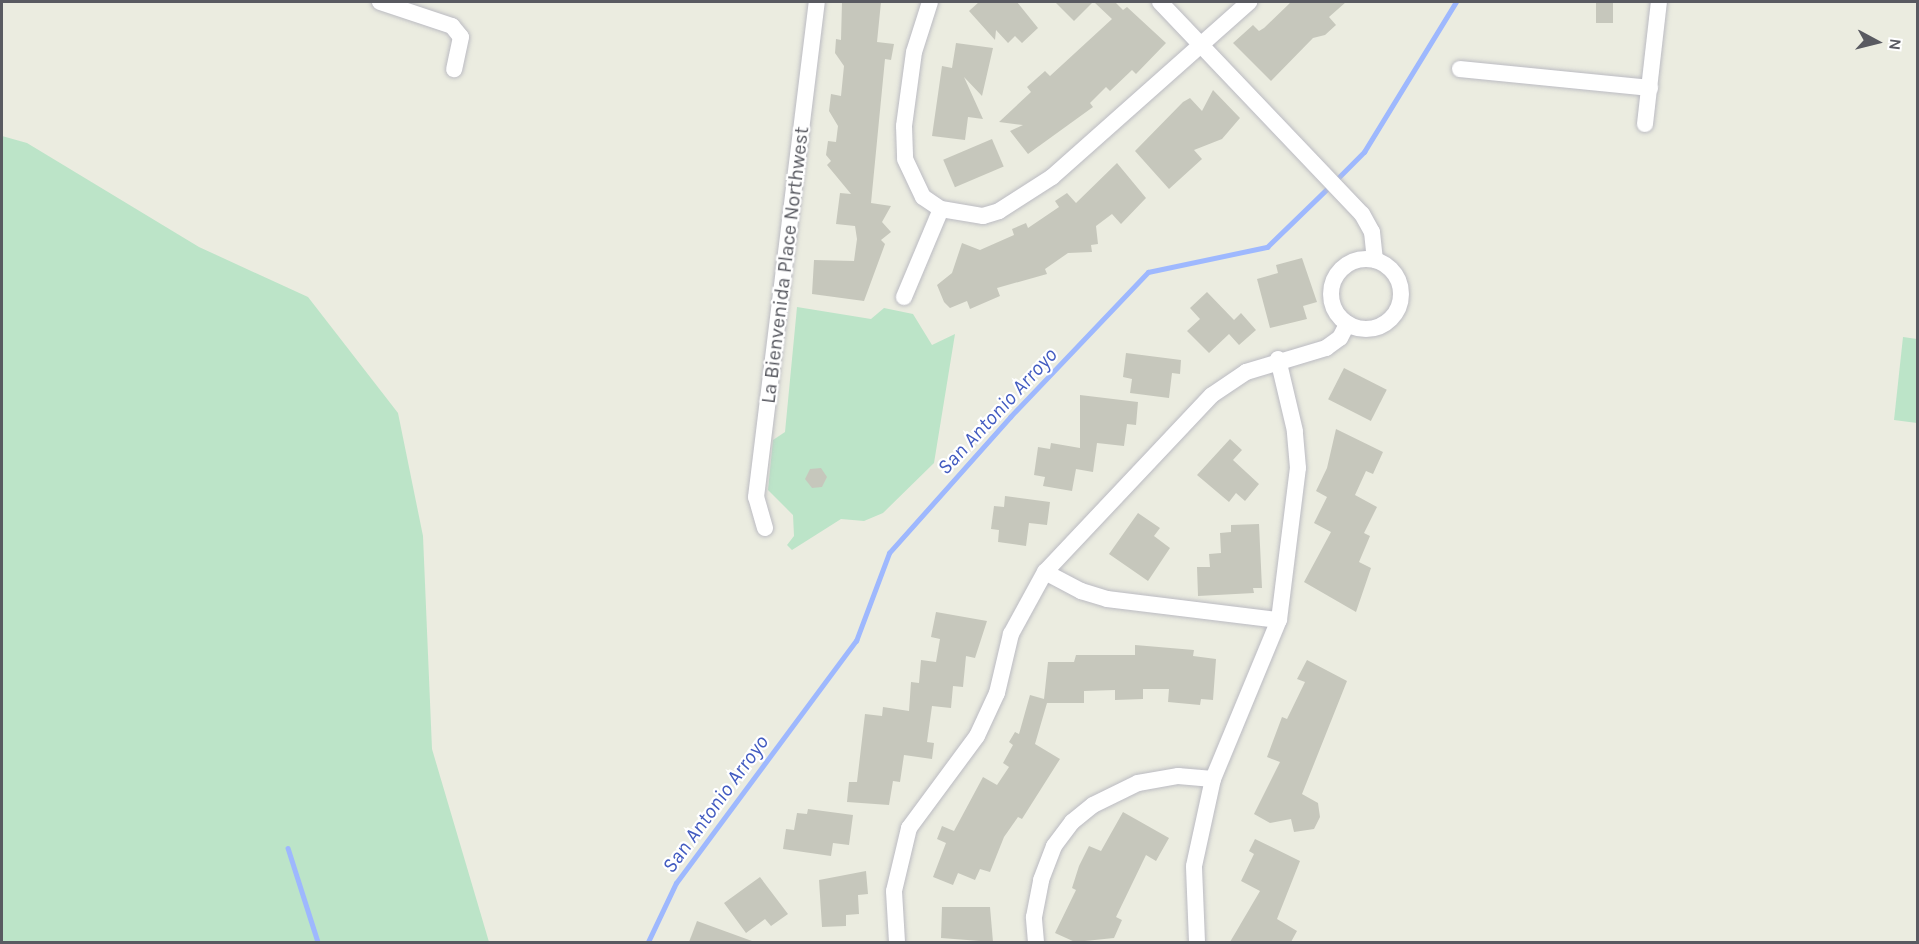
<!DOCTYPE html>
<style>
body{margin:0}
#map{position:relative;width:1919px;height:944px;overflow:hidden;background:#ebece0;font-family:Karla,sans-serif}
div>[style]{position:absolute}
.green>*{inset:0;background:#bce4c8}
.stream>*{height:4.5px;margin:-2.25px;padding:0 2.25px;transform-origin:2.25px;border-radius:2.25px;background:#9eb8fe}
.building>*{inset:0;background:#c6c7bc;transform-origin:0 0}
.roads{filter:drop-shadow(0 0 2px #bbbbc2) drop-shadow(0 0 2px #bbbbc2)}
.minor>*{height:16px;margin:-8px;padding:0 8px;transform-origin:8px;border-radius:8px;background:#fff}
.minor>.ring{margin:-8px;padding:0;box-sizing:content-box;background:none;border:16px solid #fff;border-radius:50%}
span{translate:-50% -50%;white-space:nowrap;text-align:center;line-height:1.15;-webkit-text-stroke:4.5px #fff;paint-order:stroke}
.street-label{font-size:20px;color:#595a61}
.water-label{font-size:21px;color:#425bc0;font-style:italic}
.frame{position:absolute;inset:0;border:3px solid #595a61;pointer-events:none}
.north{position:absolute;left:1847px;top:12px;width:60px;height:60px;-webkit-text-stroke:4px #fff;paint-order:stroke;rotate:97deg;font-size:16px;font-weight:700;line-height:24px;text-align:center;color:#595a61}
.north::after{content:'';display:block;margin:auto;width:21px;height:27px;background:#595a61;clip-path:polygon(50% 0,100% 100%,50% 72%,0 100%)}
</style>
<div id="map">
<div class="green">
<div style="clip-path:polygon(2px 136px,27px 143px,199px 247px,308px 297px,398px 413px,423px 536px,432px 749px,489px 942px,2px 942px)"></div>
<div style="clip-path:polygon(797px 307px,871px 319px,884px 308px,913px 314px,932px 345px,955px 334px,934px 463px,883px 513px,864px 521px,841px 519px,792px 550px,787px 545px,794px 536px,793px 515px,768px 490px,773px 440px,785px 432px)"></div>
<div style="clip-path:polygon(1903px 337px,1917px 339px,1917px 423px,1894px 420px)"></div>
</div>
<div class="stream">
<div style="left:1336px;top:180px;width:40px;rotate:-45deg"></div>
<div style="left:1364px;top:152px;width:176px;rotate:-58.5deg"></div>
<div style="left:288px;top:848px;width:99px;rotate:72.3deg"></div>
<div style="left:648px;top:942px;width:65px;rotate:-64.6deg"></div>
<div style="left:676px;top:883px;width:302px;rotate:-53.4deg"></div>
<div style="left:856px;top:641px;width:94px;rotate:-69.4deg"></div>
<div style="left:889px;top:553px;width:182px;rotate:-48.3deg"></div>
<div style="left:1010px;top:417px;width:200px;rotate:-46.4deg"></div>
<div style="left:1148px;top:272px;width:122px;rotate:-11.9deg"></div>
<div style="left:1267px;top:247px;width:88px;rotate:-44.1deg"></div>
</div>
<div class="building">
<div style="clip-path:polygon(842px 2px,881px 2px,877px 42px,894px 44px,891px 60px,885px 59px,871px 203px,891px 206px,882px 222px,891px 232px,881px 240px,885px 244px,864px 301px,812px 294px,814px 260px,854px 261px,857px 239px,855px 226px,836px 224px,840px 193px,851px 194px,827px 165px,831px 161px,826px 155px,828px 141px,836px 142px,838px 126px,829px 111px,831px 94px,841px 96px,844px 66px,835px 53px,836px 39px,841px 40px)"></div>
<div style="clip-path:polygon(979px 2px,1017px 2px,1038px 28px,1022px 43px,1015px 36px,1008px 43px,996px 30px,995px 40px,969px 11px)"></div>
<div style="clip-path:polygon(1055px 2px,1093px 2px,1074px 21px)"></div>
<div style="clip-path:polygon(1094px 2px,1115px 2px,1123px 10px,1127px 7px,1166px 43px,1136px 74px,1132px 70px,1110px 91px,1106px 87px,1090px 103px,1093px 107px,1028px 154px,1010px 131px,1023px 125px,999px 122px,1031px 92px,1027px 87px,1045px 71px,1050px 76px,1112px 19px)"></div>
<div style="clip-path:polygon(1291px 2px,1346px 2px,1329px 17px,1336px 25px,1325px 35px,1313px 38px,1271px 81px,1233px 43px,1253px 25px,1259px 31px,1264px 28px)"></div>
<div style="left:1596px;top:2px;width:17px;height:21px"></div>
<div style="clip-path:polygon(956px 43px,993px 48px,982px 96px,964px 77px,983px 119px,968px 117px,965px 140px,932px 136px,942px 66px,952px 68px)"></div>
<div style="clip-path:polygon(1213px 90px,1240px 118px,1222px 139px,1194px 150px,1202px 159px,1169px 189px,1135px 151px,1183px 102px,1190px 98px,1202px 111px)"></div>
<div style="left:992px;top:139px;width:30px;height:53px;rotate:67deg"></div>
<div style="clip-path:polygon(1117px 163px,1146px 198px,1121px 224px,1112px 214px,1096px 226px,1098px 244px,1091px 245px,1092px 252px,1068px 253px,1045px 269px,1047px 274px,997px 288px,1000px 296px,970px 309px,967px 301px,950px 308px,944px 302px,937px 285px,952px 273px,962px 243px,980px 250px,1014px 235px,1012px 229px,1026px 223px,1028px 228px,1059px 207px,1055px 201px,1067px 193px,1076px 203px)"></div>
<div style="clip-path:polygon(1302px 258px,1317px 302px,1303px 306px,1307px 319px,1270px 328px,1257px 279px,1278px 273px,1276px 265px)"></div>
<div style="clip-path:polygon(1207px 292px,1234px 320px,1241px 313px,1256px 330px,1239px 345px,1229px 334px,1209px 353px,1187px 331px,1200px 319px,1190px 308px)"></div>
<div style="clip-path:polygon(1126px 353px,1181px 360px,1180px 374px,1172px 373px,1169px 398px,1130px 393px,1132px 379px,1123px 377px)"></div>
<div style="left:1344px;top:368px;width:48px;height:35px;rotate:27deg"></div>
<div style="clip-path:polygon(1080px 395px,1138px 402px,1136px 425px,1127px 424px,1124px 446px,1097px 443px,1093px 472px,1076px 469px,1072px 491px,1043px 486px,1045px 477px,1034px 475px,1038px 447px,1050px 449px,1051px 443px,1080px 448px)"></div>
<div style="clip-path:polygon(1336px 429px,1383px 452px,1373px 474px,1366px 471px,1355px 495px,1377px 507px,1364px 533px,1370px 536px,1359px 562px,1371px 568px,1356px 612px,1304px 582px,1331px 532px,1314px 523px,1327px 497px,1316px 491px,1327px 468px)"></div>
<div style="clip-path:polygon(1230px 439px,1242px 450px,1233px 460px,1259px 484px,1245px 501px,1236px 493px,1229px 502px,1197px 475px)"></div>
<div style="clip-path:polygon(821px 468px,827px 477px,822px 487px,812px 488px,805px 479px,810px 469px)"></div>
<div style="clip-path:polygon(1005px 496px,1050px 502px,1047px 525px,1029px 523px,1026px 546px,998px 542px,999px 530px,991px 529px,994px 506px,1004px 507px)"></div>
<div style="clip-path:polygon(1138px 513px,1160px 528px,1154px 536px,1170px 548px,1148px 581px,1109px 554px)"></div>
<div style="clip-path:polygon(1259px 524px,1262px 588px,1253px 588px,1254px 593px,1198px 596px,1197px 567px,1210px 567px,1209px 554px,1221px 553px,1220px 533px,1231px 532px,1231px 525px)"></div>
<div style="clip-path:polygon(936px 612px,987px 621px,975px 658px,966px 656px,963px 687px,953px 686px,951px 708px,932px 706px,927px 742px,934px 743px,932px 759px,904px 755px,900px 782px,893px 781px,889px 805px,847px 802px,849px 782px,857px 782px,865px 714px,882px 716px,883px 707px,909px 711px,911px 682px,919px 683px,921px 660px,936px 662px,940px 639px,931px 637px)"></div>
<div style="clip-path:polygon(1135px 645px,1194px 650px,1193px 656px,1216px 659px,1213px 700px,1201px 699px,1200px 705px,1168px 702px,1169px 689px,1143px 689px,1143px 699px,1115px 700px,1115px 690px,1084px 691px,1084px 703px,1047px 703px,1035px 744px,1060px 759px,1022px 819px,1018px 817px,1004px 837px,990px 872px,980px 869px,975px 880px,958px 873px,953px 885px,933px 877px,946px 843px,937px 839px,942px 826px,954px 831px,983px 777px,997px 785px,1009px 767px,1003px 763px,1013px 745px,1009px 742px,1015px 732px,1019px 734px,1030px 695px,1044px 699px,1048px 662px,1074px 662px,1076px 655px,1135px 655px)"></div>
<div style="clip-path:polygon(1307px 660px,1347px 681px,1302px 794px,1318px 803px,1320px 817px,1314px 829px,1294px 832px,1291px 819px,1270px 823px,1254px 814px,1280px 762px,1267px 757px,1282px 717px,1287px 719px,1305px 682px,1297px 679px)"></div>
<div style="clip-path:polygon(808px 809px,853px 815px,849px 845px,833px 843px,831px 856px,783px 849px,786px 829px,794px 830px,797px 813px,807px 814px)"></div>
<div style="clip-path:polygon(1123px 812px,1169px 838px,1156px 861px,1146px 855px,1116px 917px,1122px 920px,1114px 938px,1075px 942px,1055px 933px,1076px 890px,1072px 888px,1079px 866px,1089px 846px,1101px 851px)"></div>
<div style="clip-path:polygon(1255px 839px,1300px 861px,1277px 919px,1297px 931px,1291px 942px,1230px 942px,1260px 891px,1241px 881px,1254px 854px,1249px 851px)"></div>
<div style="clip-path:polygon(866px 871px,868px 894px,858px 895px,859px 914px,846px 915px,846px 926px,822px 927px,819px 880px)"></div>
<div style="clip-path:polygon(760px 877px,788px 914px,771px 926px,765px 919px,746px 933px,724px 903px)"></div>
<div style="clip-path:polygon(942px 907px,990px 907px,993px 942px,941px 938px)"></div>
<div style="clip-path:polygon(697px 921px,752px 941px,752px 942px,689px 942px)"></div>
</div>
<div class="roads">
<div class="minor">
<div style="left:380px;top:2px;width:76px;rotate:18.4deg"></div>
<div style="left:452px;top:26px;width:14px;rotate:51deg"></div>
<div style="left:461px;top:37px;width:33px;rotate:102deg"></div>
<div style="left:930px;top:2px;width:52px;rotate:107.7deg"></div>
<div style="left:914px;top:52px;width:75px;rotate:97.7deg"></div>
<div style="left:904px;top:126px;width:33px;rotate:88deg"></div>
<div style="left:905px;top:159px;width:42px;rotate:64.7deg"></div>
<div style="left:923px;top:197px;width:22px;rotate:34deg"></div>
<div style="left:941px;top:209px;width:43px;rotate:9.5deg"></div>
<div style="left:983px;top:216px;width:17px;rotate:-17deg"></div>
<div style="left:999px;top:211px;width:63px;rotate:-32.7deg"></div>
<div style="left:1052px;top:177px;width:264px;rotate:-41.6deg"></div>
<div style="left:1160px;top:2px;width:293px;rotate:46.4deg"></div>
<div style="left:1362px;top:214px;width:21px;rotate:61deg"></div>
<div style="left:1372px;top:232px;width:28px;rotate:84deg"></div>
<div style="left:1460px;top:69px;width:191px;rotate:5.7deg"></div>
<div style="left:1645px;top:124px;width:123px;rotate:-83.5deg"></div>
<div class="ring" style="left:1331px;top:259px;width:54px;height:54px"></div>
<div style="left:904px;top:297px;width:95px;rotate:-67.2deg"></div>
<div style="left:765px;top:528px;width:32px;rotate:-106deg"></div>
<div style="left:756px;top:497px;width:499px;rotate:-83deg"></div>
<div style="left:1045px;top:572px;width:41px;rotate:27.8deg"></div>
<div style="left:1081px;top:591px;width:27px;rotate:17deg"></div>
<div style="left:1107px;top:599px;width:173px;rotate:7deg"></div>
<div style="left:897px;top:942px;width:51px;rotate:-93.4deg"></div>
<div style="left:894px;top:891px;width:65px;rotate:-76.6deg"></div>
<div style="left:909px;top:828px;width:114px;rotate:-53.5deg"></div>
<div style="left:977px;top:736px;width:47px;rotate:-65.1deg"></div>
<div style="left:997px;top:693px;width:61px;rotate:-76.7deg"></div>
<div style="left:1011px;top:634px;width:71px;rotate:-61.3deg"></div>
<div style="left:1045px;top:572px;width:243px;rotate:-46.7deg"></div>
<div style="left:1212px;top:395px;width:41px;rotate:-34.1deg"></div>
<div style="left:1246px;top:372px;width:84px;rotate:-16.7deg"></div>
<div style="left:1326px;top:348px;width:17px;rotate:-36deg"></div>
<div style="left:1340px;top:338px;width:16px;rotate:-63deg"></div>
<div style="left:1036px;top:942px;width:25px;rotate:-95deg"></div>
<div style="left:1034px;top:917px;width:38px;rotate:-79deg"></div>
<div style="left:1041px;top:880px;width:36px;rotate:-69deg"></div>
<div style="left:1054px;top:846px;width:30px;rotate:-53deg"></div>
<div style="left:1072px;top:822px;width:27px;rotate:-39deg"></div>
<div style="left:1093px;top:805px;width:50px;rotate:-26.1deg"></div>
<div style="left:1138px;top:783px;width:41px;rotate:-9.9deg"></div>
<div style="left:1178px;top:776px;width:35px;rotate:5deg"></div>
<div style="left:1197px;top:942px;width:76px;rotate:-92.3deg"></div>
<div style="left:1194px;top:866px;width:89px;rotate:-77.7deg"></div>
<div style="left:1213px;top:779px;width:172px;rotate:-67.5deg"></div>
<div style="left:1279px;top:620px;width:153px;rotate:-82.9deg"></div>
<div style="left:1298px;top:468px;width:37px;rotate:-95deg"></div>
<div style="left:1295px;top:431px;width:74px;rotate:-103.3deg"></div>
</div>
</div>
<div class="street-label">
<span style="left:785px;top:265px;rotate:-83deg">La Bienvenida Place Northwest</span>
</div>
<div class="water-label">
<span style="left:997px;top:411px;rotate:-47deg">San Antonio Arroyo</span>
<span style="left:715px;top:804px;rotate:-54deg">San Antonio Arroyo</span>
</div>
<div class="frame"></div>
<div class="north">N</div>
</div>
